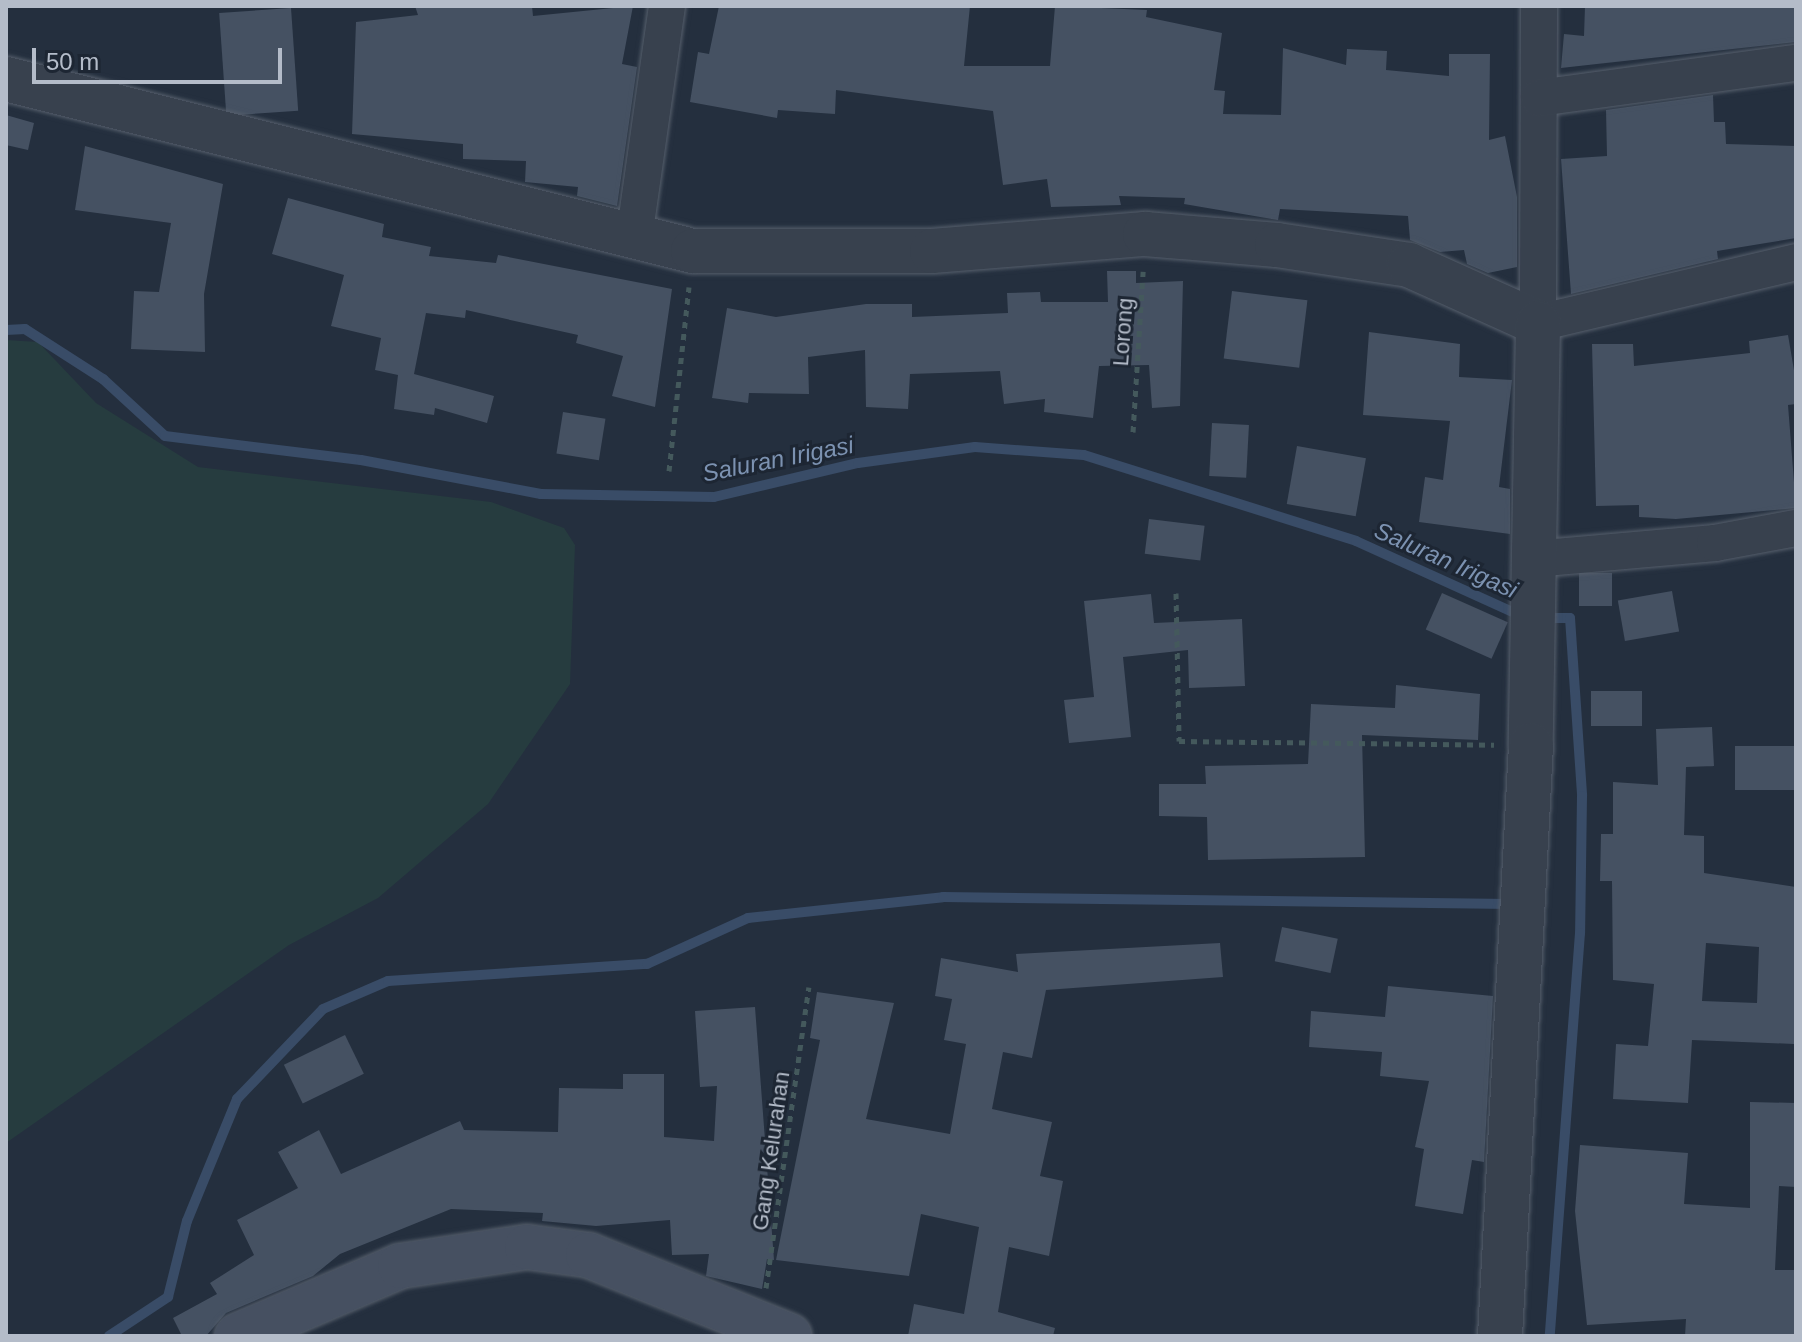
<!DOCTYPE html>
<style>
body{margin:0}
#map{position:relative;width:1802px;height:1342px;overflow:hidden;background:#242f3e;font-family:Arial,sans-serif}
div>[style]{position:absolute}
.green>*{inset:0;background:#263c3f}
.stream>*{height:10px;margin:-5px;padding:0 5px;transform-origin:5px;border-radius:5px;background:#394c67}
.building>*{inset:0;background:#455162;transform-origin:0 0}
.path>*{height:5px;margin-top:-2.5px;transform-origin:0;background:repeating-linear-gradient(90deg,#44595c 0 6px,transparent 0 12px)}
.roads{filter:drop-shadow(0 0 2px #565f6c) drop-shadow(0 0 2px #565f6c)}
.minor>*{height:36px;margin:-18px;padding:0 18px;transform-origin:18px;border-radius:18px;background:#38414e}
.tertiary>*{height:44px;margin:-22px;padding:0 22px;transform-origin:22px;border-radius:22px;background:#38414e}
.secondary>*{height:44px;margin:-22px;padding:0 22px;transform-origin:22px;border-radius:22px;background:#465061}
span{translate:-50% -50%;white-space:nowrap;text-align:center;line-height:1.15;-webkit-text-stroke:6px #1d2633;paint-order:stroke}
.street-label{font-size:22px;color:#b4bcc9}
.water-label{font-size:24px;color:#7c92b1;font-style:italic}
.frame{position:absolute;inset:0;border:8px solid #b4bcc9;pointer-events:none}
.scale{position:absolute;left:32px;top:48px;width:250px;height:36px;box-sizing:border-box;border:4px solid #b4bcc9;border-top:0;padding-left:10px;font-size:24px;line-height:28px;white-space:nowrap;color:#b4bcc9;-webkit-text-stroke:6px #1d2633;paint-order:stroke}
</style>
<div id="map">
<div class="green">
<div style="clip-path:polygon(6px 340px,38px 342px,96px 403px,198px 467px,491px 502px,564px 528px,575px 545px,570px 684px,488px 804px,378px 898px,289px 945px,6px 1143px)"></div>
</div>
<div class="stream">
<div style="left:6px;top:330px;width:19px;rotate:-3deg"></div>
<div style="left:25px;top:329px;width:93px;rotate:32.7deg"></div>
<div style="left:103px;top:379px;width:84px;rotate:42.6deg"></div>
<div style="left:165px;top:436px;width:197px;rotate:7deg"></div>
<div style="left:361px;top:460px;width:183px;rotate:10.7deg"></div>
<div style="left:541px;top:494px;width:173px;rotate:1deg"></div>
<div style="left:714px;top:497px;width:148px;rotate:-13.3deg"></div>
<div style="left:858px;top:463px;width:118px;rotate:-7.8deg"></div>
<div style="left:975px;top:447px;width:109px;rotate:4.2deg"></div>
<div style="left:1084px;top:455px;width:285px;rotate:17.5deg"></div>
<div style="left:1356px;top:541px;width:181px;rotate:24.4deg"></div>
<div style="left:1544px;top:618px;width:26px"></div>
<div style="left:1570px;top:618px;width:178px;rotate:86.1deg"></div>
<div style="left:1582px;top:796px;width:137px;rotate:90.8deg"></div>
<div style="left:1580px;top:933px;width:404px;rotate:94.3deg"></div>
<div style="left:109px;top:1336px;width:71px;rotate:-33.5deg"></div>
<div style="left:168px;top:1297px;width:78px;rotate:-76deg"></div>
<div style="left:187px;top:1221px;width:132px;rotate:-67.7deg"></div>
<div style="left:237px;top:1099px;width:124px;rotate:-46.3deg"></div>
<div style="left:323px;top:1009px;width:71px;rotate:-23.3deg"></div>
<div style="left:388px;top:981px;width:260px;rotate:-3.8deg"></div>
<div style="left:647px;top:964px;width:111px;rotate:-24.5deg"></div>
<div style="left:748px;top:918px;width:196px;rotate:-6.1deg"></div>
<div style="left:943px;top:897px;width:568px;rotate:0.71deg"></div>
</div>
<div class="building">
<div style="clip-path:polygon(415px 6px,532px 6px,533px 16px,633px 6px,622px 64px,637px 67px,617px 206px,577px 196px,578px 187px,525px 182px,526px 161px,463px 159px,463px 144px,352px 134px,356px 22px,418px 15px)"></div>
<div style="clip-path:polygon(719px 6px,970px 6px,964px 66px,1050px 66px,1055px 6px,1147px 10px,1146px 17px,1222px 33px,1214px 90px,1225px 91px,1223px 114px,1281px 115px,1283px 48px,1346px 65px,1347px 49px,1387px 51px,1386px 70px,1449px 76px,1449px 54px,1490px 54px,1489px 140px,1505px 136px,1517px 197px,1517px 267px,1488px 273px,1467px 264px,1464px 250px,1440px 252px,1410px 240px,1408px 216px,1280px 209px,1278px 220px,1184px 204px,1185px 198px,1119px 196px,1121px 205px,1051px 207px,1047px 179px,1003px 185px,993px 111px,836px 90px,835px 114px,778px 110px,777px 118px,690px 102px,698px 52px,709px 54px)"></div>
<div style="clip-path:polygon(1585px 6px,1796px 6px,1796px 42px,1561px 68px,1564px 34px,1584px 36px)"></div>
<div style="left:291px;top:8px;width:103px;height:72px;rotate:86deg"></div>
<div style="clip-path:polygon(1713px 95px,1714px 122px,1725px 122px,1726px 144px,1796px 146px,1796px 238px,1717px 251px,1718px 259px,1571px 294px,1561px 159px,1607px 156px,1606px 110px)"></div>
<div style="clip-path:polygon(6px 115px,34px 123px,28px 150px,6px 145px)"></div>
<div style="clip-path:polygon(85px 146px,223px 184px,204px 294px,205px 352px,131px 349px,134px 291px,159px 292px,171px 223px,75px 210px)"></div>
<div style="clip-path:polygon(288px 198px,384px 224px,382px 237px,431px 247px,429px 256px,496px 263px,498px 255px,672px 289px,655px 407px,612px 396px,623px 356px,576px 343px,578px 335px,466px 310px,465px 318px,426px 313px,414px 374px,494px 396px,487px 423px,435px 408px,434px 415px,394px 409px,398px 375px,375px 370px,381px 338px,331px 326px,344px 275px,272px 254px)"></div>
<div style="clip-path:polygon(1107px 271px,1136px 271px,1136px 283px,1183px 281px,1180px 406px,1152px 408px,1149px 365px,1099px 366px,1093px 418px,1044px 412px,1045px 399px,1004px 404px,1000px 371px,910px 374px,908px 409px,866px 407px,865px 350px,808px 357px,809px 394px,749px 393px,748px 403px,712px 398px,727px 308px,776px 317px,866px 304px,912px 304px,912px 317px,1008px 313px,1007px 293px,1040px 292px,1041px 302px,1108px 302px)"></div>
<div style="left:1232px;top:291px;width:76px;height:68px;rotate:7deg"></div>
<div style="clip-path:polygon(1369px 332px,1460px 344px,1459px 377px,1512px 380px,1499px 487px,1510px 489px,1510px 534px,1419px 522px,1425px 477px,1443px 480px,1450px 421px,1363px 415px)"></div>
<div style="clip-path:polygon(1788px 335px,1796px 382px,1796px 404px,1788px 405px,1796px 508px,1676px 519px,1639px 517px,1639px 505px,1596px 506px,1592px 344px,1633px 344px,1634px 366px,1750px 353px,1749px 341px)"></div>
<div style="left:563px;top:412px;width:43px;height:42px;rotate:9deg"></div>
<div style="left:1212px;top:423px;width:37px;height:53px;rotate:3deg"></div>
<div style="left:1297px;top:446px;width:70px;height:59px;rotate:10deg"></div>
<div style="left:1149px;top:519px;width:56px;height:35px;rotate:7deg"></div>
<div style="left:1612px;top:573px;width:33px;height:33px;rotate:90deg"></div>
<div style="left:1672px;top:591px;width:41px;height:55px;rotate:80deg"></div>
<div style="left:1442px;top:593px;width:72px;height:40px;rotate:24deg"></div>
<div style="clip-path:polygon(1151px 594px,1154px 623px,1242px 619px,1245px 686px,1189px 688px,1188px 650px,1123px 657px,1131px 737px,1069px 743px,1064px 700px,1094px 697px,1084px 601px)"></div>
<div style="clip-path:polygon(1396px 685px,1480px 694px,1478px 740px,1362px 735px,1365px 857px,1208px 860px,1207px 817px,1159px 816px,1159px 784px,1206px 784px,1205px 766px,1308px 764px,1311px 704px,1395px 708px)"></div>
<div style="left:1642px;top:691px;width:35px;height:51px;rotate:90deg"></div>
<div style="clip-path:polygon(evenodd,1712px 727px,1714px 766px,1686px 767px,1684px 835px,1704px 836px,1704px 873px,1796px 887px,1794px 1044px,1692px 1040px,1688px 1103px,1613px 1099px,1616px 1044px,1648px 1046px,1654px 984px,1613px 980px,1612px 881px,1600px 881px,1601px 834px,1613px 834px,1613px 782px,1658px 785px,1656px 729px,1712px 727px,1706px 943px,1759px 947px,1757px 1003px,1702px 1001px,1706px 943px)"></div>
<div style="left:1796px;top:746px;width:44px;height:61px;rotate:90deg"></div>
<div style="left:1282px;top:927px;width:57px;height:35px;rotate:12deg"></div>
<div style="clip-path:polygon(1220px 943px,1223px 977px,1046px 990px,1032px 1058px,1003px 1052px,992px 1109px,1052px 1122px,1040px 1176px,1063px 1181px,1049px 1256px,1009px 1247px,998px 1312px,1055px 1328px,1053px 1336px,908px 1336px,914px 1304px,964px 1314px,979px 1227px,921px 1214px,909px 1276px,776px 1260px,820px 1040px,810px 1038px,817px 992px,894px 1003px,866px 1119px,950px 1134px,966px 1044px,944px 1040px,952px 999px,935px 996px,941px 958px,1018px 972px,1016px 954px)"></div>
<div style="clip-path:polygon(1388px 986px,1493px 996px,1484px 1162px,1472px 1160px,1463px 1214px,1415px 1206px,1424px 1149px,1415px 1147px,1429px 1081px,1380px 1076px,1382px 1052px,1309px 1047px,1311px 1011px,1385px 1017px)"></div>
<div style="clip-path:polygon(755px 1007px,774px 1260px,767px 1259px,762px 1289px,706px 1276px,709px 1254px,672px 1255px,670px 1220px,596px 1226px,542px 1221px,543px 1213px,451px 1209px,340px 1254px,313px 1276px,226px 1313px,206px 1336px,182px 1336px,173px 1318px,217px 1294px,210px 1283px,254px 1255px,237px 1220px,298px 1188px,278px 1152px,319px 1130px,341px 1174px,460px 1121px,464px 1130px,558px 1132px,559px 1088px,623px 1089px,623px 1074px,664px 1074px,664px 1137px,714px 1141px,717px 1086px,700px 1087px,695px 1011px)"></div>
<div style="left:345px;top:1035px;width:43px;height:68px;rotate:64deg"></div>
<div style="clip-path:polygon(1750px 1102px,1796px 1103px,1796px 1187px,1779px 1186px,1775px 1270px,1796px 1270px,1796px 1336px,1685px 1336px,1686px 1319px,1587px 1325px,1575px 1211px,1580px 1145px,1688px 1153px,1684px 1204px,1750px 1208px)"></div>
</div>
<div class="path">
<div style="left:1133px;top:432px;width:161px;rotate:-86.4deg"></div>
<div style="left:669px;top:471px;width:185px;rotate:-83.8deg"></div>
<div style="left:1176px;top:593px;width:148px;rotate:88.8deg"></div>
<div style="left:1179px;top:741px;width:315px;rotate:0.7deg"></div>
<div style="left:766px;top:1288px;width:304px;rotate:-81.9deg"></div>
</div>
<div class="roads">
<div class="minor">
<div style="left:1539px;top:6px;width:317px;rotate:90.2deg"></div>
<div style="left:1538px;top:323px;width:265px;rotate:-13.3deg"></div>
<div style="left:1539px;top:98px;width:259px;rotate:-7.8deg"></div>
<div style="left:634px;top:238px;width:234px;rotate:-81.9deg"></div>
<div style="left:1533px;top:559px;width:183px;rotate:-5deg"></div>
<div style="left:1715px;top:543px;width:82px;rotate:-10.5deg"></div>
</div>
<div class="tertiary">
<div style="left:6px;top:79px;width:708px;rotate:14.06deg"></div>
<div style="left:693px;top:251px;width:239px"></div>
<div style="left:932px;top:251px;width:214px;rotate:-4.6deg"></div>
<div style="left:1145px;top:234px;width:132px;rotate:4.8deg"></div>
<div style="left:1277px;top:245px;width:134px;rotate:8.6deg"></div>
<div style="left:1409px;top:265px;width:141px;rotate:24.2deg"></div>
<div style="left:1538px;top:323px;width:422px;rotate:91deg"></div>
<div style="left:1531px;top:745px;width:592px;rotate:93deg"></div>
</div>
<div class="secondary">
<div style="left:237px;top:1336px;width:177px;rotate:-23.2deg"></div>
<div style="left:400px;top:1266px;width:128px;rotate:-8.5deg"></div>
<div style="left:527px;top:1247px;width:62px;rotate:7.5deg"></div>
<div style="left:588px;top:1255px;width:217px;rotate:21.9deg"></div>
</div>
</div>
<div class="street-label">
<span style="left:1123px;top:332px;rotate:-86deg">Lorong</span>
<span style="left:771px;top:1151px;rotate:-82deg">Gang Kelurahan</span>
</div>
<div class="water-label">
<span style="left:778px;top:459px;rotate:-11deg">Saluran Irigasi</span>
<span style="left:1446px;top:560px;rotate:24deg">Saluran Irigasi</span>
</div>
<div class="frame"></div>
<div class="scale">50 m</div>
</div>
